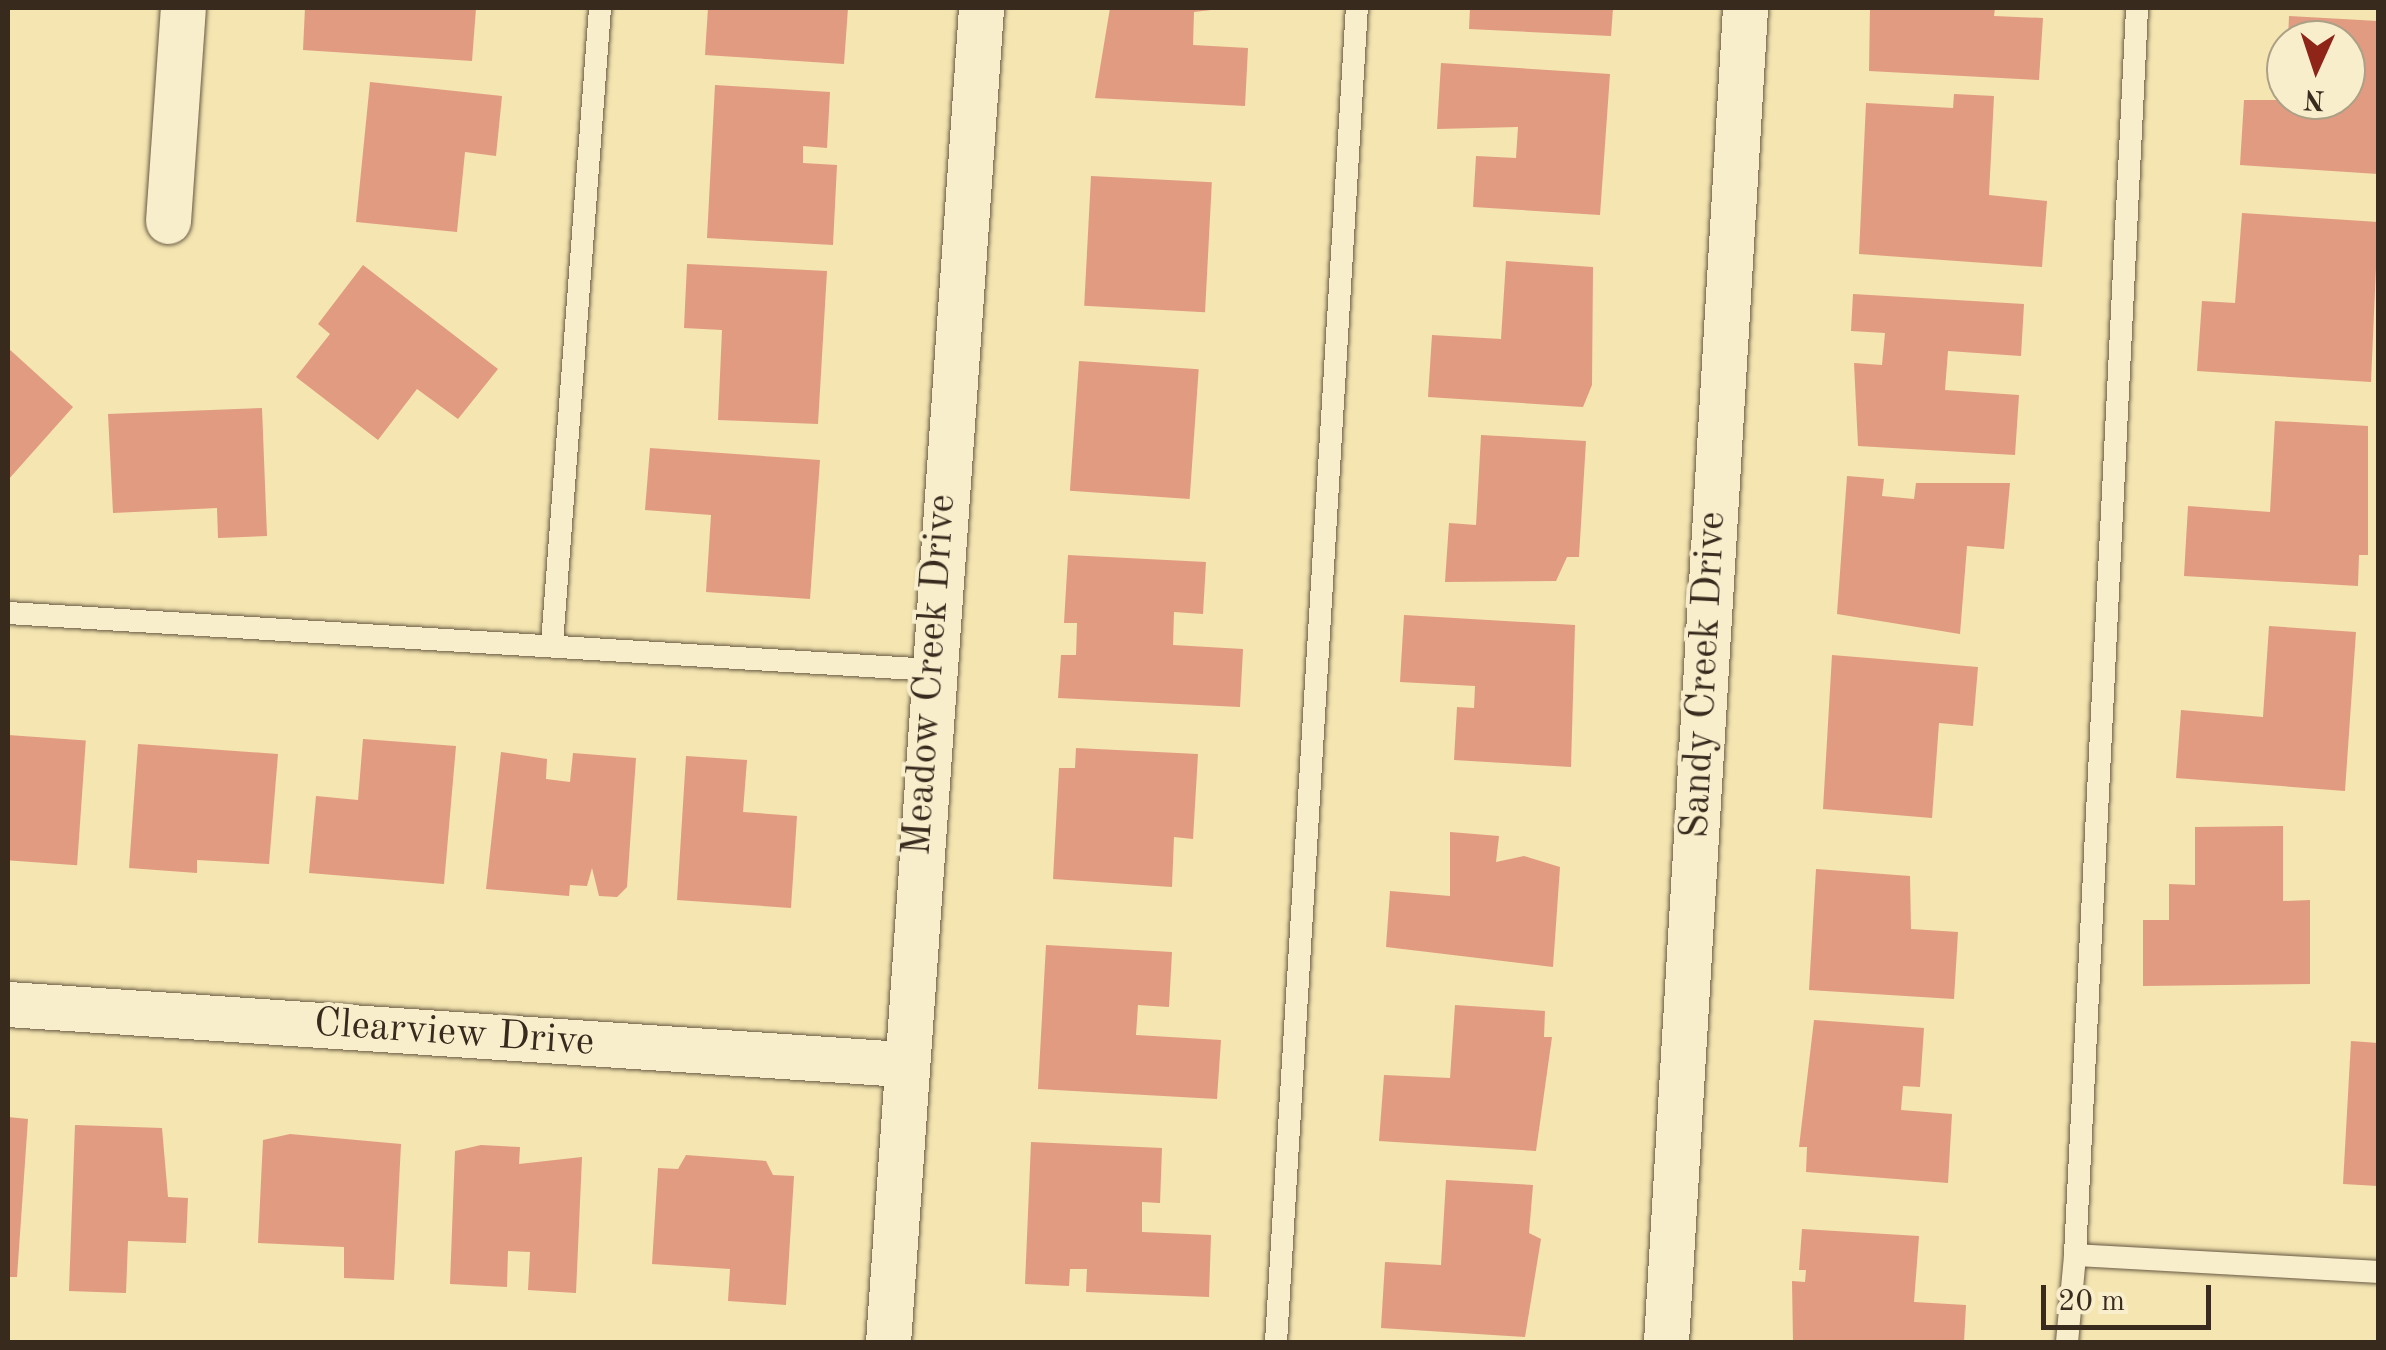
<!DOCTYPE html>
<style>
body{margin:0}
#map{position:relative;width:2386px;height:1350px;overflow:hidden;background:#f4e5b1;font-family:"Old Standard TT",serif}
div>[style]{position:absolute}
.building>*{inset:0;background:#e19b81;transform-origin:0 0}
.roads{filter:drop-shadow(0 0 2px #685943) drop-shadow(0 0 2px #685943)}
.lane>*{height:22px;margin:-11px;padding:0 11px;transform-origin:11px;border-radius:11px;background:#f8eecc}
.street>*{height:45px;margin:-22.5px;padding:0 22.5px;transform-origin:22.5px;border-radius:22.5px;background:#f8eecc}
span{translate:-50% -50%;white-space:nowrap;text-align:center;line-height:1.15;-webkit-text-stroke:8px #f8eecc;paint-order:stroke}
.street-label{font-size:40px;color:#392a1e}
.frame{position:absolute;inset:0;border:10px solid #392a1e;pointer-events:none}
.north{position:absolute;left:2266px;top:20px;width:100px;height:100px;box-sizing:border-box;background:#f8eecc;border:2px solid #aca086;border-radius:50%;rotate:183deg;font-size:28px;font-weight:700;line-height:40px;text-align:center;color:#392a1e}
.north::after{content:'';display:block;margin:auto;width:35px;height:45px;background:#8f2418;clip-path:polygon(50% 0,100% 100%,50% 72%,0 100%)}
.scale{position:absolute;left:2041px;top:1285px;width:170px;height:45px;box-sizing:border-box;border:5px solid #392a1e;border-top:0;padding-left:12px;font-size:30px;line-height:35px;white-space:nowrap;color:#392a1e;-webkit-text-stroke:8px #f8eecc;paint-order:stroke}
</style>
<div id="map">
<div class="building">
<div style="clip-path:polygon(305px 8px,476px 8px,472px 61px,303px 50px)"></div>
<div style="clip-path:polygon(708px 8px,848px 8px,844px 64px,705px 55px)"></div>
<div style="clip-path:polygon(1110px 8px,1228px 8px,1194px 12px,1193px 45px,1248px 48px,1245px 106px,1095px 98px)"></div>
<div style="clip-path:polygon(1470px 8px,1613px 8px,1611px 36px,1469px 29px)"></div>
<div style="clip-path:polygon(1870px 8px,1995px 8px,1994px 16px,2043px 18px,2039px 80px,1869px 71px)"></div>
<div style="clip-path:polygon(2289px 16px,2378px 21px,2378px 174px,2240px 165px,2244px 100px,2346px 100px,2346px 40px,2288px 40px)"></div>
<div style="clip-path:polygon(1441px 63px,1610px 74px,1600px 215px,1473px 207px,1476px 156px,1516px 158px,1518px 127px,1437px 129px)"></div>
<div style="clip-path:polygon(370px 82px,502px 96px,496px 156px,465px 152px,457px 232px,356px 222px)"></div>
<div style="clip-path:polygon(715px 85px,830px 92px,827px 148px,803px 146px,803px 163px,837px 165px,833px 245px,707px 238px)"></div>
<div style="clip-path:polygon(1954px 94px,1994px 96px,1989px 195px,2047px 201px,2042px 267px,1859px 254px,1866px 103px,1953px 108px)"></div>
<div style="left:1091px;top:176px;width:121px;height:130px;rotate:3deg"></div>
<div style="clip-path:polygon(2242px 213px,2378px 222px,2371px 382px,2197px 371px,2202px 301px,2235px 303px)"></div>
<div style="clip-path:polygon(1506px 261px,1593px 267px,1592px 385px,1583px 407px,1428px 397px,1432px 335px,1501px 339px)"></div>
<div style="clip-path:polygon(687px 264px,827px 271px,818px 424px,718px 420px,722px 330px,684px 328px)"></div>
<div style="clip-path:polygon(363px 265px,498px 369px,458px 419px,417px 389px,378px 440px,296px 377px,330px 334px,318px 324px)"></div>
<div style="clip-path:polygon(1853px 294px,2024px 304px,2021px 356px,1948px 351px,1945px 390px,2019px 395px,2015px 455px,1858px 446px,1854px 363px,1882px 365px,1885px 333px,1851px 331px)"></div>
<div style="clip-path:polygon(8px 348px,73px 407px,8px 480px)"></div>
<div style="left:1079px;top:361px;width:120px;height:130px;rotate:4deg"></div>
<div style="clip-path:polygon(262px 408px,267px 536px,218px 538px,217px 508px,113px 513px,108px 414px)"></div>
<div style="clip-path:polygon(2275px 421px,2368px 426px,2368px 555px,2359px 555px,2358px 586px,2184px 576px,2188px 506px,2270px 512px)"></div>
<div style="clip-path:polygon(1481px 435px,1586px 441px,1579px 557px,1567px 557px,1556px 581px,1445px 582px,1449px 523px,1476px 525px)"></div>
<div style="clip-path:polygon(650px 448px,820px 460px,810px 599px,706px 592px,711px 515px,645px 510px)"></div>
<div style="clip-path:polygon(1847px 476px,1884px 479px,1882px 496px,1914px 499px,1916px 483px,2010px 483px,2004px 549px,1967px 546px,1960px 634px,1837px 614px)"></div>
<div style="clip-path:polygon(1068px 555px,1206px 562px,1203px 614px,1174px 612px,1173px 645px,1243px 649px,1240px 707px,1058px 698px,1061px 655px,1076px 655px,1077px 623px,1064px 623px)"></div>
<div style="clip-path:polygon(1404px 615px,1575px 625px,1571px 767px,1454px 760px,1457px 707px,1474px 708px,1475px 686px,1400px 682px)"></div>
<div style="clip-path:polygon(2269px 626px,2356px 632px,2345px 791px,2176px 778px,2181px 710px,2263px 717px)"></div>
<div style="clip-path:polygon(1832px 655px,1978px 667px,1973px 726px,1939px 723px,1932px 818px,1823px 809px)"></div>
<div style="left:8px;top:735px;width:78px;height:125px;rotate:4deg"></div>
<div style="clip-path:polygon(363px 739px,456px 746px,444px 884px,309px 873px,316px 796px,358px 800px)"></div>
<div style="clip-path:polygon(138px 744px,278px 754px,269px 864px,197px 860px,197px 873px,129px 868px)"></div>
<div style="clip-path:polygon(1076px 748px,1198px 754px,1193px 839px,1174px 837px,1172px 887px,1053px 879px,1059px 768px,1075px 768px)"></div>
<div style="clip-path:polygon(501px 752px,547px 759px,546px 779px,570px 782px,573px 753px,636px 758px,627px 887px,617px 897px,599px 896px,592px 868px,587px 886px,570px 885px,569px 896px,486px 889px)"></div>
<div style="clip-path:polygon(686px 756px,747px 760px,743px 812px,797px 816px,791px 908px,677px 900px)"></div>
<div style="clip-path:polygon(2283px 826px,2283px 901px,2310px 900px,2310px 984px,2143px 986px,2143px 920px,2169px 920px,2169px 884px,2195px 885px,2195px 827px)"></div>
<div style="clip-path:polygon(1450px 832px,1499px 836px,1496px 862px,1524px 856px,1560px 867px,1553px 967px,1386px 947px,1390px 891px,1450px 896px)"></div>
<div style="clip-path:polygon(1816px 869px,1910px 876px,1911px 929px,1958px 932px,1954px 999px,1809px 990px)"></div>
<div style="clip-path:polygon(1046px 945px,1172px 952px,1169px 1007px,1138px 1005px,1136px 1035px,1221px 1040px,1217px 1099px,1038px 1089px)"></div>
<div style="clip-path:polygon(1455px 1005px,1545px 1011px,1544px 1037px,1552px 1037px,1536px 1151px,1379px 1141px,1384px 1075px,1450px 1078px)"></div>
<div style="clip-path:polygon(1814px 1020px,1924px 1028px,1920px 1087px,1903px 1086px,1901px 1110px,1952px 1114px,1948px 1183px,1806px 1172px,1807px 1147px,1799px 1147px)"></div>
<div style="clip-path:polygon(2351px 1041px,2378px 1043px,2378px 1186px,2343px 1184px)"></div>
<div style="clip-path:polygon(8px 1117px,28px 1119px,17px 1277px,8px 1277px)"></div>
<div style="clip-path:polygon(75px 1125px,162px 1128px,168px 1197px,188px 1198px,186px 1243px,128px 1241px,126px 1293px,69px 1291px)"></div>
<div style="clip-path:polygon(290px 1134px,401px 1144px,394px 1280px,344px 1278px,344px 1247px,258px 1243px,263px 1140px)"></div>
<div style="clip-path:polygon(1031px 1142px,1162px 1148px,1160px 1203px,1142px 1202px,1142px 1232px,1211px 1235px,1209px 1297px,1086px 1292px,1087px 1269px,1070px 1269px,1069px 1286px,1025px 1284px)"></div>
<div style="clip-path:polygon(481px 1145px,520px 1147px,519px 1164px,582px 1157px,576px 1293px,528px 1290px,530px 1252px,508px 1251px,507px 1287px,450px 1284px,455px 1151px)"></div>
<div style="clip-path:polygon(686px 1155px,766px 1161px,773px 1175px,794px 1176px,786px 1305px,728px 1301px,730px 1269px,652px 1264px,658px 1168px,678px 1169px)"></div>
<div style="clip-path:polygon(1446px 1180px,1533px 1185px,1529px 1233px,1541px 1239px,1525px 1337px,1381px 1328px,1385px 1262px,1441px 1265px)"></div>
<div style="clip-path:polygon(1802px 1229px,1919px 1236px,1914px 1302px,1966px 1305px,1964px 1342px,1793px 1342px,1792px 1281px,1805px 1282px,1806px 1270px,1799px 1270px)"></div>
</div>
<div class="roads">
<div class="lane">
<div style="left:8px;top:613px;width:926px;rotate:3.53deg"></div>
<div style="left:552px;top:644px;width:638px;rotate:-85.68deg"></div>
<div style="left:2075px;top:1255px;width:1249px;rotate:-87.15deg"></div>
<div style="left:1276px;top:1342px;width:1336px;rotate:-86.53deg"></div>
<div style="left:2067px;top:1342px;width:87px;rotate:-84.7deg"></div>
<div style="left:2075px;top:1255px;width:303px;rotate:3.2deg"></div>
</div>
<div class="street">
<div style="left:168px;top:221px;width:214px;rotate:-86deg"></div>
<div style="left:8px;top:1004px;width:895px;rotate:3.84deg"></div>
<div style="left:888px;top:1342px;width:1337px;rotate:-86.01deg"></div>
<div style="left:1666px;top:1342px;width:1336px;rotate:-86.61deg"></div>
</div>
</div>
<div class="street-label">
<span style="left:931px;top:675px;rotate:-86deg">Meadow Creek Drive</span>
<span style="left:1705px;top:675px;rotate:-87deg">Sandy Creek Drive</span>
<span style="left:454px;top:1034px;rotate:4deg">Clearview Drive</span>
</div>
<div class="frame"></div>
<div class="north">N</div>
<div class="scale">20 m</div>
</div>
